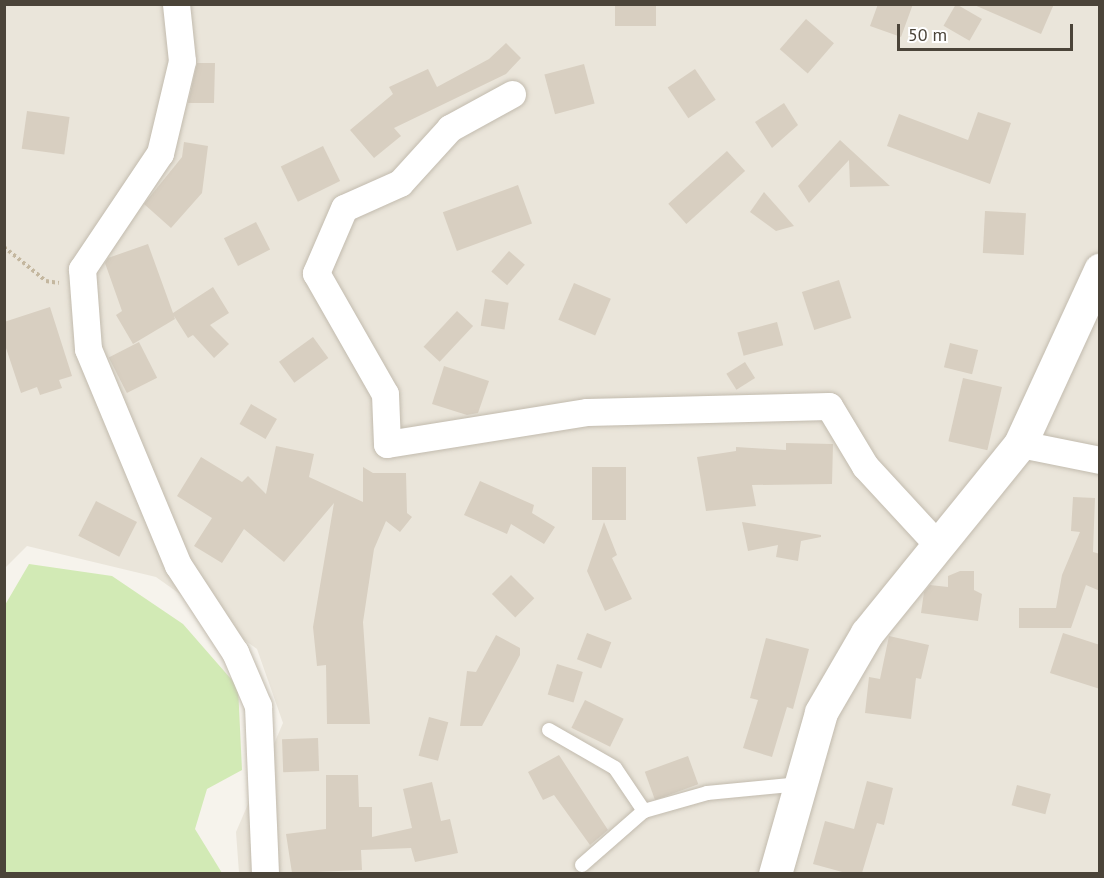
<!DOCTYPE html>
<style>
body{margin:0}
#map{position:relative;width:1104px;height:878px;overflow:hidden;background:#f6f3ec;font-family:"PT Sans",sans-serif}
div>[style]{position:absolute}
.residential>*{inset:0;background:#eae5da}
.green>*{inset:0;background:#d2eab5}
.building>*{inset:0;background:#d8cfc1;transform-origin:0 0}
.path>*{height:4px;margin-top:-2px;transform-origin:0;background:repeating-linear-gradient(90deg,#c4b79f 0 3px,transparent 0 6px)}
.roads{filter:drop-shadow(0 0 2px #c2bbae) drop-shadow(0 0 2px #c2bbae)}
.service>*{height:14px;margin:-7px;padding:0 7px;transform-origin:7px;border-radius:7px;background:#fff}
.minor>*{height:27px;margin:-13.5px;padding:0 13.5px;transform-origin:13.5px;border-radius:13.5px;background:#fff}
.tertiary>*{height:33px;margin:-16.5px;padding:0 16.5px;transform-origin:16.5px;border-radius:16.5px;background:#fff}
span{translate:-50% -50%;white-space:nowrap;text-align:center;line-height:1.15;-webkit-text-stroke:6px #fff;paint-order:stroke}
.frame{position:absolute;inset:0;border:6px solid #4b4439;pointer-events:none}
.scale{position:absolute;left:897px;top:24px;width:176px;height:27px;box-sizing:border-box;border:3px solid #4b4439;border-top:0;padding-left:8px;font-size:18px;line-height:21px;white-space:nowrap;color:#4b4439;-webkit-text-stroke:4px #fff;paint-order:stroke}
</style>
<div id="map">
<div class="residential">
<div style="clip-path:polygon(5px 5px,1099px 5px,1099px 873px,239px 873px,236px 832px,283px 723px,257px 649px,156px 577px,27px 546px,5px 568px)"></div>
</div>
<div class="green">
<div style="clip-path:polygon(29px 564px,112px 576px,183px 624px,238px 687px,242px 770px,207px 789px,195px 829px,222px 873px,5px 874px,5px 605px)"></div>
</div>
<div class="building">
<div style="left:615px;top:4px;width:41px;height:22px"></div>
<div style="clip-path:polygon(878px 4px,913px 4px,901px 37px,870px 26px)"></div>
<div style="left:956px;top:4px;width:30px;height:25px;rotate:30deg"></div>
<div style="clip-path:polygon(972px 4px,1054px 4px,1041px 34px)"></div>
<div style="left:806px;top:19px;width:37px;height:40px;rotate:41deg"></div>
<div style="clip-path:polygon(506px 43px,521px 58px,506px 74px,394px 128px,401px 136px,374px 158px,350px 130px,393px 94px,389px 87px,428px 69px,437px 87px,489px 59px)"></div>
<div style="clip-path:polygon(197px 63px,215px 63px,214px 103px,188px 103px)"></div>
<div style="left:584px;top:64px;width:41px;height:41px;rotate:75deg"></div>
<div style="left:695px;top:69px;width:37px;height:33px;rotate:56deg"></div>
<div style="clip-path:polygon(784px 103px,798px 125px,772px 148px,755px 122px)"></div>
<div style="left:27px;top:111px;width:43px;height:38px;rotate:8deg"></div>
<div style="clip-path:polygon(978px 112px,1011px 123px,990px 184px,887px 146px,899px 114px,968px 140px)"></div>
<div style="clip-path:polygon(840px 140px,890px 186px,850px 187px,849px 160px,809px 203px,798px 186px)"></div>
<div style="clip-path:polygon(184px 142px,208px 146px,202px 193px,171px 228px,144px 204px,182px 157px)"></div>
<div style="left:323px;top:146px;width:39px;height:47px;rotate:64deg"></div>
<div style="left:727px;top:151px;width:27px;height:79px;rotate:48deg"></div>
<div style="left:518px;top:185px;width:41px;height:80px;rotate:70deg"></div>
<div style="clip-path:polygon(764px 192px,794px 226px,776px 231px,750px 212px)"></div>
<div style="left:985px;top:211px;width:41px;height:42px;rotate:3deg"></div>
<div style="left:256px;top:222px;width:31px;height:36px;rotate:63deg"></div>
<div style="clip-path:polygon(148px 244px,173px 313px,213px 287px,229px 313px,210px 325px,229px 344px,214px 358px,193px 335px,188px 338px,174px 316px,175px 319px,133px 344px,116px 315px,122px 311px,105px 263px,108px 258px)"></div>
<div style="left:509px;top:251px;width:21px;height:27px;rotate:41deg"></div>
<div style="left:839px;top:280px;width:40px;height:39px;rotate:72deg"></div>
<div style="left:574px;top:283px;width:40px;height:40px;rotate:23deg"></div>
<div style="left:485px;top:299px;width:24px;height:27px;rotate:9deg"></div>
<div style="clip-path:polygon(50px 307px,72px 376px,59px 380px,62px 388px,40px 395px,37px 387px,21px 393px,4px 342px,4px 322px)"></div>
<div style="left:457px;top:311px;width:22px;height:49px;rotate:43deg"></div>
<div style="left:777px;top:322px;width:24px;height:41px;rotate:75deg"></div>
<div style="left:313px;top:337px;width:26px;height:42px;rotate:54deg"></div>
<div style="left:139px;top:342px;width:40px;height:34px;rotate:63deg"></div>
<div style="left:950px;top:343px;width:29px;height:25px;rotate:14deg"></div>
<div style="left:745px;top:362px;width:19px;height:22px;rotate:58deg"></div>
<div style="clip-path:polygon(444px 366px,489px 381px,478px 413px,467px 415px,432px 404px)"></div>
<div style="left:963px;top:378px;width:40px;height:65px;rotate:13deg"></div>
<div style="left:251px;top:404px;width:30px;height:23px;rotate:30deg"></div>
<div style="clip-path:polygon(786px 443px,833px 444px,832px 484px,752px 485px,756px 506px,706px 511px,697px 457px,736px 451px,736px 447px,786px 450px)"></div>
<div style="clip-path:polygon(276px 446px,314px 454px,309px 477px,363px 502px,363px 467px,373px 473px,406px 473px,407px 513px,412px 517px,400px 532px,386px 521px,374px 549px,363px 622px,370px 724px,327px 724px,326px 665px,317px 666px,313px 627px,334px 503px,284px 562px,244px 529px,222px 563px,194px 546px,212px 518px,177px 496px,201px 457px,242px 482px,248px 476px,266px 494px)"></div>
<div style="left:592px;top:467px;width:34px;height:53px"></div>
<div style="clip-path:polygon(480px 481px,534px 505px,532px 513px,555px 527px,544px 544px,511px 524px,507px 534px,464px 515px)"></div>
<div style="clip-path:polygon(1073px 497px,1095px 498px,1093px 552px,1100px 554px,1100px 591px,1086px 585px,1071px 628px,1019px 628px,1019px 608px,1056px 608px,1062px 575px,1080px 532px,1071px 531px)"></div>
<div style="left:96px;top:501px;width:46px;height:39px;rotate:27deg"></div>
<div style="clip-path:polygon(604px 522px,617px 555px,612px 558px,632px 599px,605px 611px,587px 571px)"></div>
<div style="clip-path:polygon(742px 522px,821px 535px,821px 537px,801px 541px,798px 561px,776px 557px,778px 545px,748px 551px)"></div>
<div style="clip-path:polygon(960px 571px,974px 571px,974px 590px,982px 594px,978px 621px,921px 613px,924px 592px,930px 585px,948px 587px,948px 576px)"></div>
<div style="left:511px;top:575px;width:33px;height:27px;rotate:45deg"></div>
<div style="left:587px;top:633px;width:26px;height:28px;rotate:21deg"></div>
<div style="clip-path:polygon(1063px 633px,1100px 645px,1100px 689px,1050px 673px)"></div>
<div style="clip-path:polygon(496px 635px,520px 648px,520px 655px,482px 726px,460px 726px,467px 671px,476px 672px)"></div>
<div style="clip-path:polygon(889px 636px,929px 645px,921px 679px,916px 678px,911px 719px,865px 713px,869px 677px,880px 679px)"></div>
<div style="clip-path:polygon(766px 638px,809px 649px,793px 709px,787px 707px,772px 757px,743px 748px,758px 700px,750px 698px)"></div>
<div style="left:557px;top:664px;width:27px;height:32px;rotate:17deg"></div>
<div style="left:585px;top:700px;width:43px;height:31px;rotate:26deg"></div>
<div style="left:429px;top:717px;width:20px;height:40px;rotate:15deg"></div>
<div style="left:318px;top:738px;width:33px;height:36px;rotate:88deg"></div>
<div style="clip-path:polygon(559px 755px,608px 830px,590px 845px,554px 795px,543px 800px,528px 772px)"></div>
<div style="left:688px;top:756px;width:30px;height:46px;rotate:70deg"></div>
<div style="clip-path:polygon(326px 775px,358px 775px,359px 807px,372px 807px,372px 837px,412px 828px,403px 789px,432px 782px,441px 821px,450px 819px,458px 853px,415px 862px,411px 848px,361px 850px,362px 870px,292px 873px,286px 834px,326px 829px)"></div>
<div style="clip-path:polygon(867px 781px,893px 788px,884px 825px,877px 823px,862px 873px,846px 873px,813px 864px,825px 821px,854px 829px)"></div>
<div style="left:1017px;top:785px;width:35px;height:21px;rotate:15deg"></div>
</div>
<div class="path">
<div style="left:4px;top:247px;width:54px;rotate:39deg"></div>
<div style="left:46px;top:281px;width:13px;rotate:9deg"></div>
</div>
<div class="roads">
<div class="service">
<div style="left:549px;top:730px;width:76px;rotate:29.9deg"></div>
<div style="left:615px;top:768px;width:52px;rotate:56deg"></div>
<div style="left:644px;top:811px;width:66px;rotate:-15.9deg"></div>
<div style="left:707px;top:793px;width:94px;rotate:-5.5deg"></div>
<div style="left:582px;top:865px;width:82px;rotate:-41.1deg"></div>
</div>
<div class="minor">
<div style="left:176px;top:4px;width:57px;rotate:84deg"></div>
<div style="left:182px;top:61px;width:95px;rotate:103.4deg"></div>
<div style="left:160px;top:153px;width:140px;rotate:123.9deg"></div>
<div style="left:82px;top:269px;width:80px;rotate:85.7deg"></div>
<div style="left:88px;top:349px;width:234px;rotate:67.4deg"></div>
<div style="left:178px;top:565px;width:104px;rotate:56.8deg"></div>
<div style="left:235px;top:652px;width:59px;rotate:66.9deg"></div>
<div style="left:258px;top:706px;width:168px;rotate:87.6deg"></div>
<div style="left:512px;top:94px;width:71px;rotate:151.3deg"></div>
<div style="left:450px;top:128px;width:74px;rotate:132.3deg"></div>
<div style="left:400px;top:183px;width:61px;rotate:155.9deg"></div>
<div style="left:344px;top:208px;width:71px;rotate:113.3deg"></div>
<div style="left:316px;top:273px;width:139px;rotate:60.3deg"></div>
<div style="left:385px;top:394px;width:50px;rotate:87.7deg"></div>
<div style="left:387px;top:444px;width:203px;rotate:-9.1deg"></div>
<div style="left:587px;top:412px;width:242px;rotate:-1.4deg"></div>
<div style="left:829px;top:406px;width:70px;rotate:59deg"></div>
<div style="left:865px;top:466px;width:108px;rotate:47.3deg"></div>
<div style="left:1020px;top:444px;width:82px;rotate:11.3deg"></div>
</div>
<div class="tertiary">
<div style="left:775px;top:874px;width:168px;rotate:-74.1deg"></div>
<div style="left:821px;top:712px;width:91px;rotate:-59.8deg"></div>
<div style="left:867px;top:633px;width:243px;rotate:-51deg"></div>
<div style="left:1020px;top:444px;width:192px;rotate:-65.3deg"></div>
</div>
</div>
<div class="frame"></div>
<div class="scale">50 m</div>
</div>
